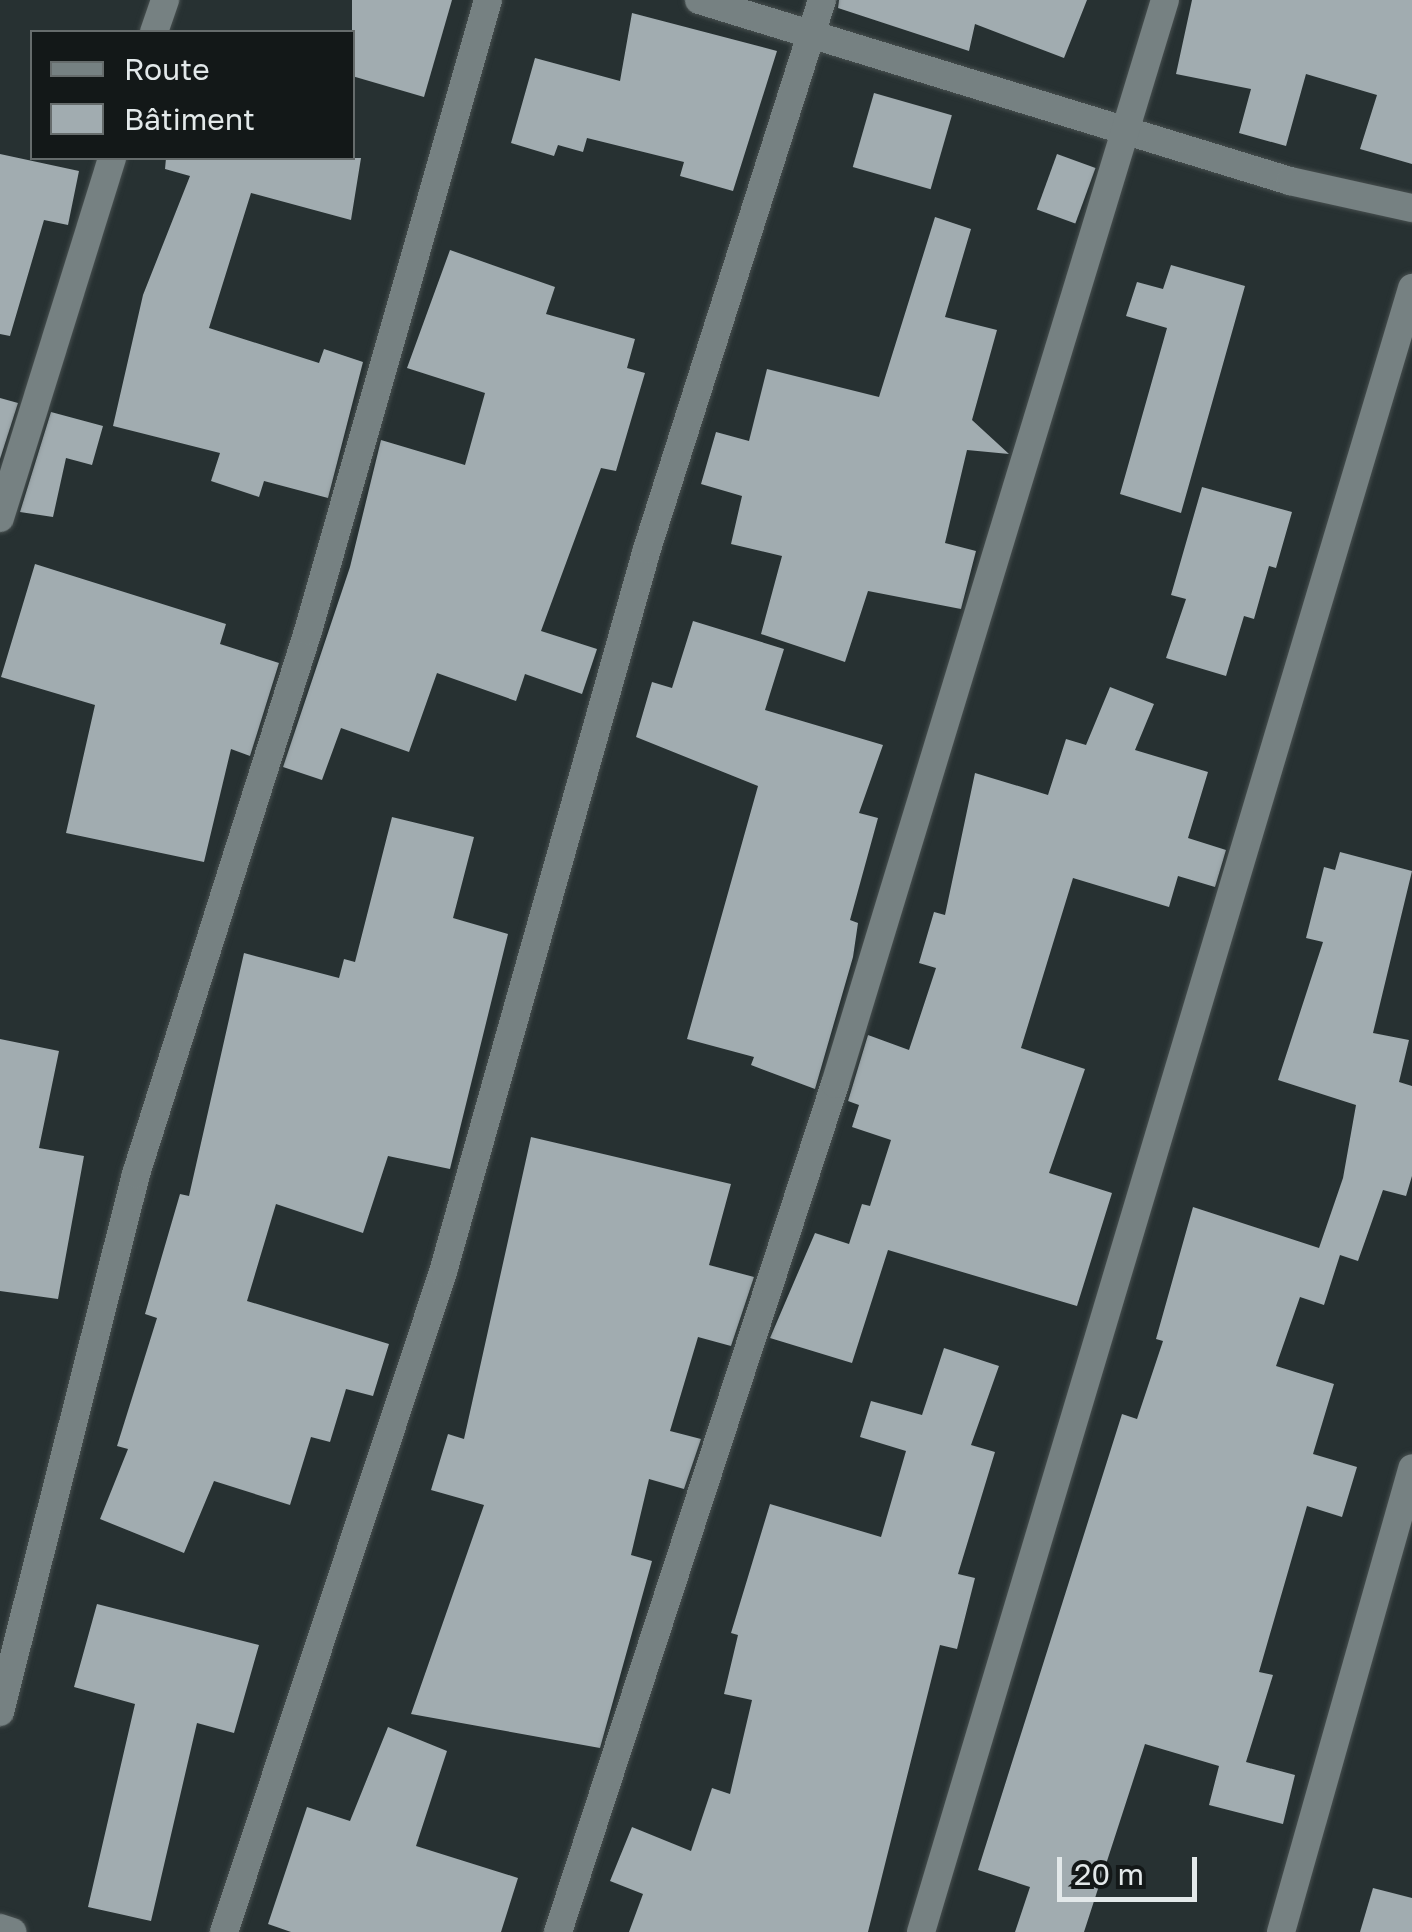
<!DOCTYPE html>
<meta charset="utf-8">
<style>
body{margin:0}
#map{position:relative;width:1412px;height:1932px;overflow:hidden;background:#273132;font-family:"Golos Text",sans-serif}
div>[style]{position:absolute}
.building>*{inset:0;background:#a1acb0;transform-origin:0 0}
.roads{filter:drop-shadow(0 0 2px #474f4f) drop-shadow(0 0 2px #474f4f)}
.minor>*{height:28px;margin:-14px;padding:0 14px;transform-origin:14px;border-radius:14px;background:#768182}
span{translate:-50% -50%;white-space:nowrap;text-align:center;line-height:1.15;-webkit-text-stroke:10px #131818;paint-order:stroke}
.legend{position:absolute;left:30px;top:30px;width:325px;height:130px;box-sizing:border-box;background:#131818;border:2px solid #666c6c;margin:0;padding:12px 18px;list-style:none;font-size:30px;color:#e3e9ea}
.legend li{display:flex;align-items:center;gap:20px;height:50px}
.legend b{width:50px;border:2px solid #666c6c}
.scale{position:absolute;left:1057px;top:1857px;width:140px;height:45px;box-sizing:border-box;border:5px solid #e3e9ea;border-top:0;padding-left:12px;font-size:30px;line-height:35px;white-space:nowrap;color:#e3e9ea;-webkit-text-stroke:8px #131818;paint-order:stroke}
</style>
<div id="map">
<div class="building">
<div style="clip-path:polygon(352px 0,452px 0,424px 97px,352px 76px)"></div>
<div style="clip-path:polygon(839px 0,1087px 0,1064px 58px,975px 24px,969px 51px,838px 8px)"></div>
<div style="clip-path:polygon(1192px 0,1412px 0,1412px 164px,1360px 149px,1377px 95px,1306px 74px,1286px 146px,1239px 133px,1251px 89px,1176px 74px)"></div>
<div style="clip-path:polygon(632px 13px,777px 51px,733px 191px,680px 176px,684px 162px,587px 138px,583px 152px,558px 145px,554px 156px,511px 143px,535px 58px,620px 81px)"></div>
<div style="left:874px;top:93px;width:81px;height:77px;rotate:16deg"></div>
<div style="clip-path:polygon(0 154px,79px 171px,68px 225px,44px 220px,10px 336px,0 334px)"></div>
<div style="left:1057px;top:154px;width:41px;height:59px;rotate:20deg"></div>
<div style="clip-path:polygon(166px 158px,361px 158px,351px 220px,251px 193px,209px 328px,319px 363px,324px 349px,363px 362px,328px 498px,264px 481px,259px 497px,211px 481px,220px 453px,113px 426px,143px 295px,190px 176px,165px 169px)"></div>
<div style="clip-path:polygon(935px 217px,971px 229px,945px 317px,997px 330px,972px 420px,1009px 454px,967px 450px,945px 543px,976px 551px,961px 609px,868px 591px,845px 662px,761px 634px,782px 556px,731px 544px,742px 496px,701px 484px,716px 432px,749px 441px,767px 369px,879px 397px)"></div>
<div style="clip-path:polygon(450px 250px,555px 287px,546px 314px,635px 339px,627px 368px,645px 373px,616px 471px,601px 468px,541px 631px,597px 649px,582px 694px,525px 674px,516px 701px,437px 673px,409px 752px,341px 728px,322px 780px,283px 767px,350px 567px,381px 440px,465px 465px,485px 393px,407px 368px)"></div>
<div style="clip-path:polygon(1171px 265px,1245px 286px,1181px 513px,1120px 494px,1167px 328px,1126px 316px,1137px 282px,1163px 289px)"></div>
<div style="clip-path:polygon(0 398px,18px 403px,0 459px)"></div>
<div style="clip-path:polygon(51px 412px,103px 426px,92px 465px,66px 458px,53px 517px,20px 512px)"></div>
<div style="clip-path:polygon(1202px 487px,1292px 512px,1276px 568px,1269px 566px,1254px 619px,1244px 616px,1226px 676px,1166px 658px,1186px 599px,1171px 595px)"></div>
<div style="clip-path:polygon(35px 564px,226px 624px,220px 644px,279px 663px,250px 756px,231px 749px,204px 862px,66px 833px,95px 705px,1px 677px)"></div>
<div style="clip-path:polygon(693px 621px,784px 649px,765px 710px,883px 745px,859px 813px,878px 818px,850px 920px,858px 923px,853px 957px,815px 1089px,751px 1065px,754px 1057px,687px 1039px,758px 786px,636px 737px,652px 682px,672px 688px)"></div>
<div style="clip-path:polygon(1110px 687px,1154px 704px,1135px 750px,1208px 772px,1188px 838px,1226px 850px,1215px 887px,1178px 876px,1169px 907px,1073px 878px,1021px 1048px,1085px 1069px,1049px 1173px,1112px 1193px,1077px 1306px,888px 1250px,852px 1363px,770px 1338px,815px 1233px,849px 1244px,862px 1204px,870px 1206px,891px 1140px,852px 1127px,859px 1105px,848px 1101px,868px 1035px,909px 1050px,936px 968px,919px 963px,934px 912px,945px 915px,975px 773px,1048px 795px,1066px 739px,1086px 745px)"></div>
<div style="clip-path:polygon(392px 817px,474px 837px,453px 918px,508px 934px,450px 1169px,388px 1156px,363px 1233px,276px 1204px,247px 1301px,389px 1344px,373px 1396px,346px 1389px,330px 1442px,311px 1437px,290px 1505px,214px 1481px,184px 1553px,100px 1519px,128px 1449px,117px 1446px,157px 1318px,145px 1314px,180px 1194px,189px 1196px,244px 953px,339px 978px,344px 959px,355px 962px)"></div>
<div style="clip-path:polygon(1340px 852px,1412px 871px,1373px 1033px,1409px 1040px,1399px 1082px,1412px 1086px,1412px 1176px,1406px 1196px,1383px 1190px,1358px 1261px,1340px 1255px,1324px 1305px,1300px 1297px,1276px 1366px,1334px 1384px,1313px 1454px,1357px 1467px,1342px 1517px,1307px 1506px,1259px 1672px,1273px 1675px,1246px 1762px,1295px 1775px,1283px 1824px,1209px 1805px,1219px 1766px,1145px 1744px,1084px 1932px,1015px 1932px,1030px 1887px,978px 1870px,1122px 1414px,1137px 1419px,1163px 1341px,1156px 1339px,1193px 1207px,1319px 1248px,1343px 1178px,1356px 1105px,1278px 1080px,1323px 942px,1306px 938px,1324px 867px,1335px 870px)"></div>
<div style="clip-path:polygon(0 1039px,59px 1051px,39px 1148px,84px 1156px,58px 1299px,0 1291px)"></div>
<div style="clip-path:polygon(531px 1137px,731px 1184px,709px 1265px,754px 1277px,731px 1346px,698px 1337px,670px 1431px,701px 1439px,684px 1489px,649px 1479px,631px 1555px,652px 1561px,600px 1748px,411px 1714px,484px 1505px,431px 1490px,448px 1434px,464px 1439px)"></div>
<div style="clip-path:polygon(944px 1348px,999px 1366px,971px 1445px,995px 1452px,958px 1574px,975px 1578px,957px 1649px,940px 1645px,868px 1932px,629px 1932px,643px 1894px,610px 1881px,632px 1827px,691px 1851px,712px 1788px,730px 1794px,752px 1700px,724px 1694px,738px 1635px,731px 1633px,770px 1504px,881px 1537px,906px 1451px,860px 1437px,871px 1401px,922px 1415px)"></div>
<div style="clip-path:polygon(97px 1604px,259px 1645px,234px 1733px,197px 1723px,151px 1921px,88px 1907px,135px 1704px,74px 1687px)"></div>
<div style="clip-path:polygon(388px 1727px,447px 1751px,416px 1846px,518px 1878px,501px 1932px,291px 1932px,268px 1924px,307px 1807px,350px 1821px)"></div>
<div style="clip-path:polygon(1373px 1888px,1412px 1898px,1412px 1932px,1360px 1932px)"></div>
</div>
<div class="roads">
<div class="minor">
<div style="left:699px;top:0;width:618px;rotate:17.03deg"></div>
<div style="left:1290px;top:181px;width:125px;rotate:12.5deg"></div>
<div style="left:154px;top:32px;width:34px;rotate:-71deg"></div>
<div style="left:0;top:518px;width:377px;rotate:-72.7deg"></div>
<div style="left:0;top:1712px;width:555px;rotate:-75.81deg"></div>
<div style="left:136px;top:1174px;width:570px;rotate:-72.42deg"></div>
<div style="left:308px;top:631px;width:656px;rotate:-74.08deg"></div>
<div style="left:0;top:1928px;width:13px;rotate:18deg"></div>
<div style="left:224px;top:1932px;width:695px;rotate:-71.64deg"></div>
<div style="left:443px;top:1272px;width:751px;rotate:-74.24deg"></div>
<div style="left:647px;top:549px;width:576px;rotate:-72.32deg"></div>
<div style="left:558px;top:1932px;width:892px;rotate:-71.91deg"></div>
<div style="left:835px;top:1084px;width:1133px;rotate:-73.07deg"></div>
<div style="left:921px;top:1932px;width:1716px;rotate:-73.37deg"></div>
<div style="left:1281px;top:1932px;width:482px;rotate:-74.2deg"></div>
</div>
</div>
<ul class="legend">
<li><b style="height:12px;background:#768182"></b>Route</li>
<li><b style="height:28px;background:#a1acb0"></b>Bâtiment</li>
</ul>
<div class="scale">20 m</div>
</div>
